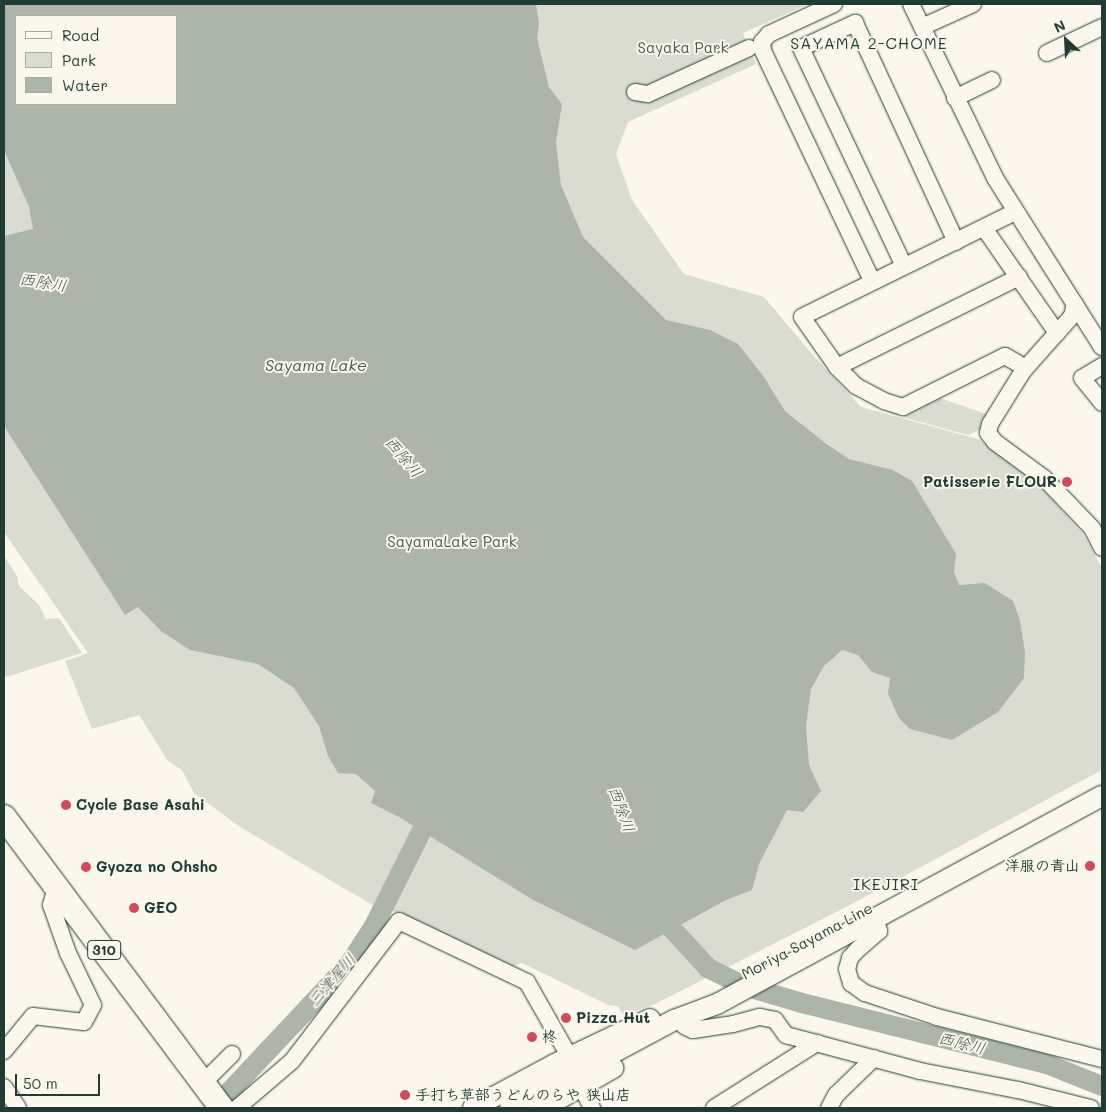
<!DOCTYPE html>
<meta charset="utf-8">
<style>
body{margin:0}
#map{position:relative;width:1106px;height:1112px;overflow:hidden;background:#fbf7ec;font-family:Mali,"Klee One",sans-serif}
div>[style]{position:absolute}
.green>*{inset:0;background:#dbdcd1}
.water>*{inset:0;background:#adb4aa}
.river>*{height:20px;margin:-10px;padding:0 10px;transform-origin:10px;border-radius:10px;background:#adb4aa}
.roads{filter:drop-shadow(0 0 1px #1f3d34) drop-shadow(0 0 1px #1f3d34)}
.minor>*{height:16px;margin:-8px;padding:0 8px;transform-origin:8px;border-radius:8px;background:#fbf7ec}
.major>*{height:20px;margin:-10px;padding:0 10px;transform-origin:10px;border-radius:10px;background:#fbf7ec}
.highway>*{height:24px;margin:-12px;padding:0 12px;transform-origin:12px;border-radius:12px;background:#fbf7ec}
.dots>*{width:14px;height:14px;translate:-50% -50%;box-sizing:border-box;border:2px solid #fbf7ec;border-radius:50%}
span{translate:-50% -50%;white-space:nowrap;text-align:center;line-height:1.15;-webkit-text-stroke:4px #fbf7ec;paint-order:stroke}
.shield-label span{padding:1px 4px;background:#fbf7ec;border:1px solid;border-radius:4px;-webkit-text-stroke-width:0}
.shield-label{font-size:14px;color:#1f3d34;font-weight:700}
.park-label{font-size:15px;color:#455d53}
.poi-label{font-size:15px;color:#1f3d34;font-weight:700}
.right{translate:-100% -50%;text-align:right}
.left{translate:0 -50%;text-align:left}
.street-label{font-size:15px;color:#1f3d34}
.neighbourhood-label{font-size:16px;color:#1f3d34;letter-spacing:1px}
.water-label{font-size:16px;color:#425b52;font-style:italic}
.frame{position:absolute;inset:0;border:5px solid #1f3d34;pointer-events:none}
.legend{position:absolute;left:15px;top:15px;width:162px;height:90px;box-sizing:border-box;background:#fbf7ec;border:1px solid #a3ada2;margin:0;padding:6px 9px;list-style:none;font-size:15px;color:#1f3d34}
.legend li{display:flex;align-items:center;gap:10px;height:25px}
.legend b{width:25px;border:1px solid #a3ada2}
.north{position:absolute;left:1041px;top:15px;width:50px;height:50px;-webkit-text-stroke:4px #fbf7ec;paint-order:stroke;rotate:335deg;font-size:14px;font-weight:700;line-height:20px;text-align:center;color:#1f3d34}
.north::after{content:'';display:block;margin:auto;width:18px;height:22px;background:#1f3d34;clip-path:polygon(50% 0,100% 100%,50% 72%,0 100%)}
.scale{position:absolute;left:15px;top:1074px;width:85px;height:22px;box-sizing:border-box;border:2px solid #1f3d34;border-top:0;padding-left:6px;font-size:15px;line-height:18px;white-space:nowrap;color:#1f3d34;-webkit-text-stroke:4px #fbf7ec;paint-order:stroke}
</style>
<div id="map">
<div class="green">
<div style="clip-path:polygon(evenodd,4px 4px,808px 4px,743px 33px,756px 64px,628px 122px,616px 154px,632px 200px,684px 274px,764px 297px,813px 355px,861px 407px,978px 439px,1030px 476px,1082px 532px,1102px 568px,1102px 770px,848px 906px,653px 1005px,623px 1015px,618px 1006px,608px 1005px,522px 963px,507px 968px,399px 913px,374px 906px,240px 827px,194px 793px,182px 770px,168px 761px,139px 715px,92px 729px,65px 661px,88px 653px,4px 532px,4px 4px,16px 16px,176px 16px,176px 104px,16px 104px,16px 16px)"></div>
<div style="clip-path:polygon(940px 398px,989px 415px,982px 429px,968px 435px,902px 417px)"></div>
<div style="clip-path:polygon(4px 556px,17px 576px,19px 586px,38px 604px,46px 619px,59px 618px,82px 653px,6px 677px,4px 674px)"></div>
</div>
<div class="water">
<div style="clip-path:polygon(evenodd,4px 4px,536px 4px,539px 23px,537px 38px,549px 87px,562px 104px,556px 142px,561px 185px,583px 237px,666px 320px,710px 330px,738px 344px,764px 377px,785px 411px,825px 443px,849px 459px,893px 470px,912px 481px,956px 554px,954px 572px,959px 585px,985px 583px,1013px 601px,1020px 621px,1025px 652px,1024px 678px,998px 712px,952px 740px,910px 729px,899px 718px,888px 694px,890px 678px,872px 672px,858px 655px,842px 650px,824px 666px,811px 689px,806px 726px,809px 765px,821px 791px,803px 812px,787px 810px,759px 864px,752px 890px,726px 900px,635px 950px,533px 900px,399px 817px,371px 803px,375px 791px,356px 774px,338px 773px,328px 756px,319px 726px,294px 688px,258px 664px,190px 650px,161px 631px,138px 607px,125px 615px,4px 426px,4px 236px,33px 229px,29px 207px,4px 150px,4px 4px,16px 16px,176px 16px,176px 104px,16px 104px,16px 16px)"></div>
</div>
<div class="river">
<div style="left:658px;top:909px;width:10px;rotate:66deg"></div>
<div style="left:662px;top:918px;width:68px;rotate:47.4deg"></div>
<div style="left:708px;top:968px;width:40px;rotate:26.6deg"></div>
<div style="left:744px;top:986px;width:60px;rotate:16.3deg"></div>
<div style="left:802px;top:1003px;width:252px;rotate:14deg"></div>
<div style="left:1047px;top:1064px;width:59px;rotate:21.8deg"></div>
<div style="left:214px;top:1108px;width:199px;rotate:-46.8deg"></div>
<div style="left:350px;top:963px;width:44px;rotate:-57deg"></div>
<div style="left:374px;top:926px;width:105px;rotate:-63.4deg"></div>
</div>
<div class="roads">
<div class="minor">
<div style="left:834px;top:4px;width:72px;rotate:155.2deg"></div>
<div style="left:769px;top:34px;width:11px;rotate:131deg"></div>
<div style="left:762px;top:42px;width:9px;rotate:84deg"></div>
<div style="left:763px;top:51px;width:255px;rotate:64.6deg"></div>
<div style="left:911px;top:4px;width:193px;rotate:64.2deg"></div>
<div style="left:995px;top:178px;width:200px;rotate:57.7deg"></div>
<div style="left:922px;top:27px;width:56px;rotate:-24.3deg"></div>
<div style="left:1047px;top:53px;width:61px;rotate:-25.3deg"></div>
<div style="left:635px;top:92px;width:13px;rotate:9deg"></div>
<div style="left:648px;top:94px;width:111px;rotate:-24.5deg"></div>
<div style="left:955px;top:98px;width:41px;rotate:-25.9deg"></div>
<div style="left:1015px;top:212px;width:237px;rotate:153.8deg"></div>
<div style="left:802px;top:317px;width:61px;rotate:55deg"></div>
<div style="left:837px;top:367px;width:27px;rotate:45deg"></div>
<div style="left:856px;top:386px;width:32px;rotate:28deg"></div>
<div style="left:884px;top:401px;width:20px;rotate:18deg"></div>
<div style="left:903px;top:407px;width:114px;rotate:-26.6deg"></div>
<div style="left:1005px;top:356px;width:24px;rotate:30deg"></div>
<div style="left:984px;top:228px;width:128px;rotate:55.2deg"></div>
<div style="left:904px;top:266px;width:241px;rotate:-115.3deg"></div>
<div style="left:801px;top:48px;width:60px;rotate:-24.8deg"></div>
<div style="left:855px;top:23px;width:241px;rotate:65.2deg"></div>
<div style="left:1075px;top:304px;width:12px;rotate:104deg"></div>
<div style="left:1072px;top:316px;width:74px;rotate:131.7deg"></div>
<div style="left:1023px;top:371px;width:62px;rotate:121.9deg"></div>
<div style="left:990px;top:424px;width:9px;rotate:103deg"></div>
<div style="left:988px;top:433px;width:11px;rotate:52deg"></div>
<div style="left:995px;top:442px;width:61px;rotate:36.3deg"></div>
<div style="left:1044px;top:478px;width:69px;rotate:46.2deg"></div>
<div style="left:1092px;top:528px;width:22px;rotate:63deg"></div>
<div style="left:1102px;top:366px;width:23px;rotate:149deg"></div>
<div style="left:1082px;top:378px;width:32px;rotate:51deg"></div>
<div style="left:837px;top:367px;width:203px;rotate:-26.3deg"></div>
<div style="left:875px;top:918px;width:14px;rotate:73deg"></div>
<div style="left:879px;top:931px;width:28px;rotate:139deg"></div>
<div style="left:858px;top:949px;width:12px;rotate:132deg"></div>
<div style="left:850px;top:958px;width:11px;rotate:105deg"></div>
<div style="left:847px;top:969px;width:15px;rotate:74deg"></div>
<div style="left:851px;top:983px;width:17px;rotate:36deg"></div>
<div style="left:865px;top:993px;width:76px;rotate:18.4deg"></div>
<div style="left:937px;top:1017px;width:170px;rotate:14.3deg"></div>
<div style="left:684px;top:1026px;width:10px;rotate:24deg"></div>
<div style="left:693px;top:1030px;width:40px;rotate:-8.5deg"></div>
<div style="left:733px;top:1024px;width:28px;rotate:-15deg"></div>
<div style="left:760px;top:1017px;width:15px;rotate:11deg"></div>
<div style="left:775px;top:1020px;width:19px;rotate:54deg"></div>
<div style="left:786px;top:1035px;width:139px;rotate:15deg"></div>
<div style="left:920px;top:1071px;width:100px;rotate:11deg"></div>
<div style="left:1018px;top:1090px;width:75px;rotate:13.9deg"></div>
<div style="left:4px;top:1051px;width:45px;rotate:-50.4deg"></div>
<div style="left:33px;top:1016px;width:51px;rotate:6.7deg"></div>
<div style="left:84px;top:1022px;width:19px;rotate:-62deg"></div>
<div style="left:93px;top:1005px;width:58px;rotate:-115.7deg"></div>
<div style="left:68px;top:953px;width:51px;rotate:-109.5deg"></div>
<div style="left:51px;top:905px;width:19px;rotate:-74deg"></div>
<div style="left:203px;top:1083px;width:41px;rotate:-45deg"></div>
<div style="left:581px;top:1086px;width:25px;rotate:63deg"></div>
<div style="left:4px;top:1087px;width:25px;rotate:56deg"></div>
<div style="left:237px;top:1108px;width:72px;rotate:-40.5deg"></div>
<div style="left:292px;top:1061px;width:176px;rotate:-52.6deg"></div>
<div style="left:399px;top:921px;width:142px;rotate:25.5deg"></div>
<div style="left:527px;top:982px;width:85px;rotate:60.4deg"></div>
<div style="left:714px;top:1108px;width:122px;rotate:-32.3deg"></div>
<div style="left:829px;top:1108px;width:15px;rotate:-62deg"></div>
<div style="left:836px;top:1095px;width:53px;rotate:-44.2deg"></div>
</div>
<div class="major">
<div style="left:473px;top:1108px;width:93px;rotate:-28.2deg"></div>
<div style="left:555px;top:1064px;width:105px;rotate:-25.3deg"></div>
<div style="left:510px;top:1108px;width:186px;rotate:-28.2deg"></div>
<div style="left:674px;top:1020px;width:46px;rotate:-20.4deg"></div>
<div style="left:717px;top:1004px;width:438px;rotate:-28.4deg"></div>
<div style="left:543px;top:1108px;width:81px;rotate:-29.7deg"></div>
</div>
<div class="highway">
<div style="left:4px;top:817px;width:364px;rotate:53.2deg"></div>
</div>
</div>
<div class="dots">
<div style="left:1067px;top:482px;background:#d1495b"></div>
<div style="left:66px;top:805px;background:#d1495b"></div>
<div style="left:1090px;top:866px;background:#d1495b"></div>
<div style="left:86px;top:867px;background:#d1495b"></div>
<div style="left:134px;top:908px;background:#d1495b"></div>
<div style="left:566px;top:1018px;background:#d1495b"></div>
<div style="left:532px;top:1037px;background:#d1495b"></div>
<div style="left:405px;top:1095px;background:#d1495b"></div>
</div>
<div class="shield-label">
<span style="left:104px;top:950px">310</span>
</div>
<div class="park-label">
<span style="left:683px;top:48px">Sayaka Park</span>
<span style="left:452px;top:542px">SayamaLake Park</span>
</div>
<div class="poi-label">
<span class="right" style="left:1057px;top:482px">Patisserie FLOUR</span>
<span class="left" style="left:76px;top:805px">Cycle Base Asahi</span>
<span class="right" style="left:1080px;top:866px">洋服の青山</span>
<span class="left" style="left:96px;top:867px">Gyoza no Ohsho</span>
<span class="left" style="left:144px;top:908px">GEO</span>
<span class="left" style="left:576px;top:1018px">Pizza Hut</span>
<span class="left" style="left:542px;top:1037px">柊</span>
<span class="left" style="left:415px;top:1095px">手打ち草部うどんのらや 狭山店</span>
</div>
<div class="street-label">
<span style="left:807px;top:941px;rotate:-28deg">Moriya Sayama Line</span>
</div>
<div class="neighbourhood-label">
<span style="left:869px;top:43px">SAYAMA 2-CHOME</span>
<span style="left:886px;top:884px">IKEJIRI</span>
</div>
<div class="water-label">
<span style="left:43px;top:282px;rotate:9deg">西除川</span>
<span style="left:316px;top:365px">Sayama Lake</span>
<span style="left:404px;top:457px;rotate:50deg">西除川</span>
<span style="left:622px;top:809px;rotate:70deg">西除川</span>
<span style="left:332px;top:980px;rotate:-49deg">三津屋川</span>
<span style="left:962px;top:1043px;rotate:14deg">西除川</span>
</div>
<div class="frame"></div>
<ul class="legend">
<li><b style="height:6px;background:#fbf7ec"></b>Road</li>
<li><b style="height:14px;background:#dbdcd1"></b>Park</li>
<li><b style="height:14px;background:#adb4aa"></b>Water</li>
</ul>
<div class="north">N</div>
<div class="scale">50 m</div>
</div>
